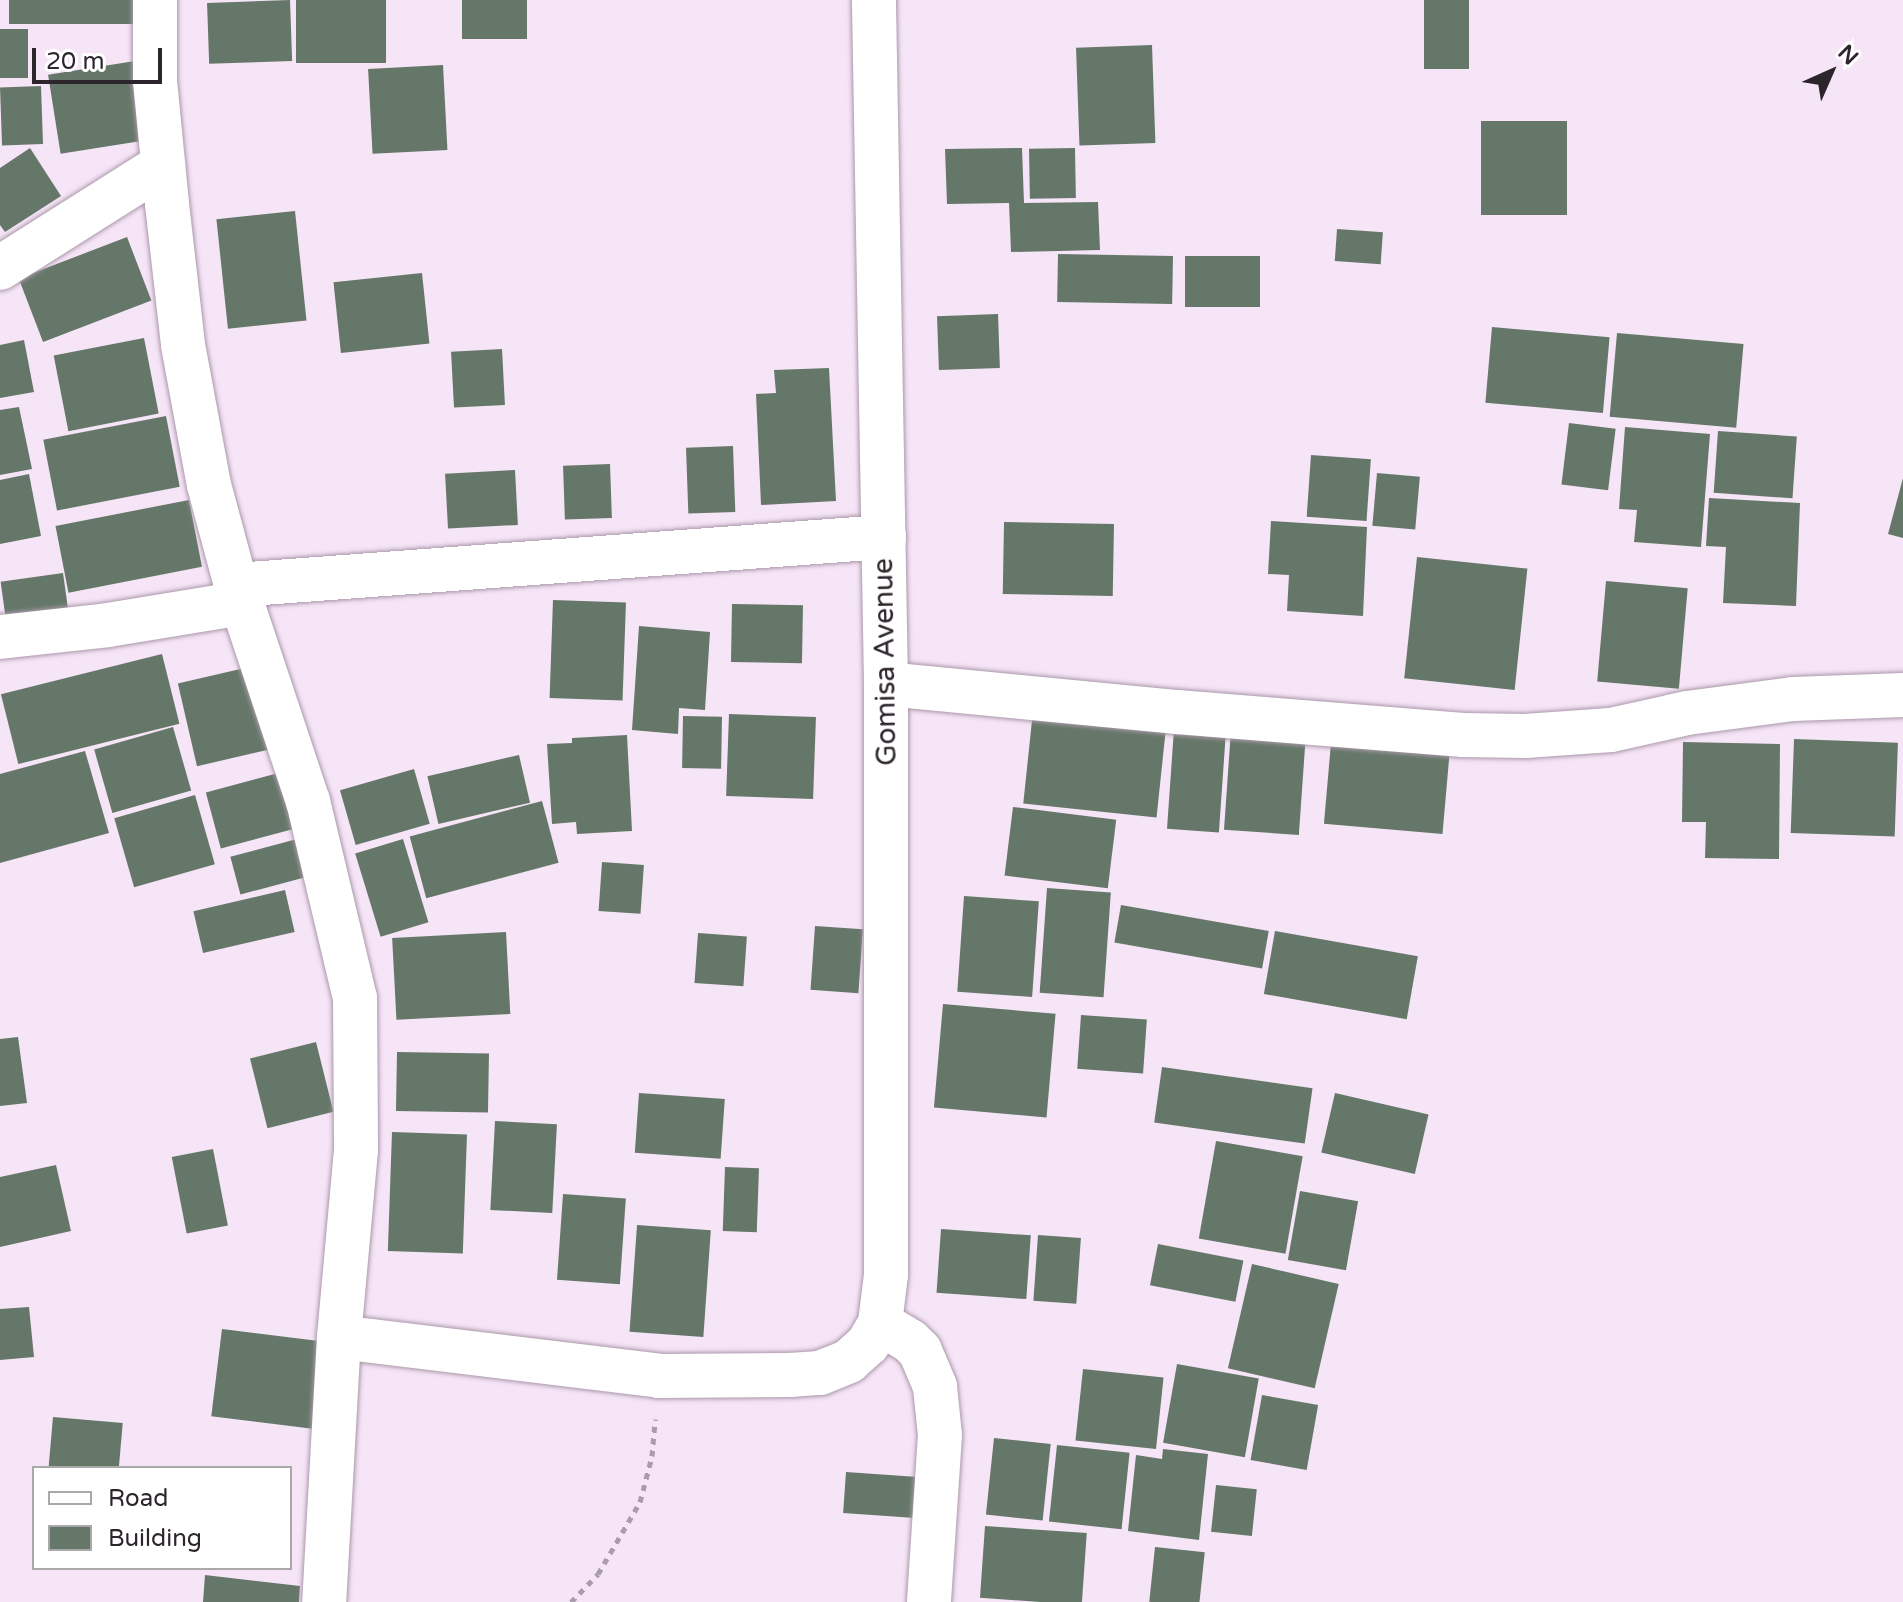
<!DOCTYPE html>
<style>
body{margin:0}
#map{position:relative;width:1903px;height:1602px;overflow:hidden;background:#f6e4f7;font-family:"Varela Round",sans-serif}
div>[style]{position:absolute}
.building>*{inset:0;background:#657768;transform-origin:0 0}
.path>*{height:5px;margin-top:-2.5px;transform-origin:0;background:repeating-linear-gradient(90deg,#aa9caa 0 6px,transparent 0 12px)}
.roads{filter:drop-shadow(0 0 2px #a9a) drop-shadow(0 0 2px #a9a)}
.minor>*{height:44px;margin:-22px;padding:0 22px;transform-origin:22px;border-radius:22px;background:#fff}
span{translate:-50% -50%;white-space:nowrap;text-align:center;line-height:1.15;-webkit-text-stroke:6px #fff;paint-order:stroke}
.street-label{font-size:28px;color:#2c252c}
.legend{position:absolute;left:32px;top:1466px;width:260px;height:104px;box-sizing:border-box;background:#fff;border:2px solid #aba8ab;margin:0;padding:10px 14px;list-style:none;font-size:24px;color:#2c252c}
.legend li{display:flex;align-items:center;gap:16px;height:40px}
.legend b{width:40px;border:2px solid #aba8ab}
.north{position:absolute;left:1791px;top:32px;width:80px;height:80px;-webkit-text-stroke:6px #fff;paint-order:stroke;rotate:45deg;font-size:22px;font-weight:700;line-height:32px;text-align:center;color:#2c252c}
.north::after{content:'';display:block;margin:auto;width:28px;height:36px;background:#2c252c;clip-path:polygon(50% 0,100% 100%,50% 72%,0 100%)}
.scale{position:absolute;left:32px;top:48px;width:130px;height:36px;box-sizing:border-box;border:4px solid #2c252c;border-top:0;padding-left:10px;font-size:24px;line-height:28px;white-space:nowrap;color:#2c252c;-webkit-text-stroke:6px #fff;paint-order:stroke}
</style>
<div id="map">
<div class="building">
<div style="left:9px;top:0;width:125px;height:24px"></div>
<div style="left:290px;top:0;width:61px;height:83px;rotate:88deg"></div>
<div style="left:296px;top:0;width:90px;height:63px"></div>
<div style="left:462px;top:0;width:65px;height:39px"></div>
<div style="left:1424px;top:0;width:45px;height:69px"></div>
<div style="left:0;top:29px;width:28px;height:49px"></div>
<div style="left:1152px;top:45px;width:98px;height:76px;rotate:88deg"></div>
<div style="left:135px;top:61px;width:80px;height:88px;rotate:81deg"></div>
<div style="left:443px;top:65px;width:85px;height:75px;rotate:87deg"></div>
<div style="left:41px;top:86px;width:58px;height:41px;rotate:88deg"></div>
<div style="left:1481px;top:121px;width:86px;height:94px"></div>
<div style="clip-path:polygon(30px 148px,61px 196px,5px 232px,0 225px,0 168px)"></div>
<div style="clip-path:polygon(1022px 148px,1024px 203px,1098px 202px,1100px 250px,1011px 252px,1009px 203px,947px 204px,945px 149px)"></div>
<div style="left:1075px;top:148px;width:50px;height:46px;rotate:89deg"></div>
<div style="left:295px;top:211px;width:110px;height:79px;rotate:84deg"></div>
<div style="left:1337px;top:229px;width:46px;height:32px;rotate:4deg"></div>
<div style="left:127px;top:237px;width:68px;height:116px;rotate:69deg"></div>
<div style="left:1058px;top:254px;width:115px;height:48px;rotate:1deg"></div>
<div style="left:1185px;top:256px;width:75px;height:51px"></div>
<div style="left:422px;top:273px;width:71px;height:89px;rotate:84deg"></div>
<div style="left:998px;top:314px;width:54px;height:61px;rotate:88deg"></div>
<div style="left:1492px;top:327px;width:118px;height:76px;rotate:5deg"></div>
<div style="left:1617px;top:333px;width:127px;height:84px;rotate:5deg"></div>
<div style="left:144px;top:338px;width:77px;height:92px;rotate:79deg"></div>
<div style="clip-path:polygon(24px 340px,34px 392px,0 398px,0 345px)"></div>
<div style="left:502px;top:349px;width:56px;height:51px;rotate:87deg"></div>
<div style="clip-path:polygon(829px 368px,836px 501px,761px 505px,756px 394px,776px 393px,774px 370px)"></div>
<div style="clip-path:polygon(19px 407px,32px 469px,0 475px,0 410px)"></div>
<div style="left:166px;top:416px;width:72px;height:125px;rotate:79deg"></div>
<div style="left:1569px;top:423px;width:47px;height:62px;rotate:7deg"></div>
<div style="clip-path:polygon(1625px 427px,1710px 434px,1701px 547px,1634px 542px,1637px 510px,1619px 509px)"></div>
<div style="left:1718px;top:431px;width:79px;height:62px;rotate:4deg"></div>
<div style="left:733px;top:446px;width:66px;height:47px;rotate:88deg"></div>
<div style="left:1311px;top:455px;width:60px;height:62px;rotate:4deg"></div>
<div style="left:610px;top:464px;width:54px;height:47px;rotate:88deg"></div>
<div style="left:515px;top:470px;width:55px;height:70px;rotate:87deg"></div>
<div style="left:1377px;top:473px;width:43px;height:53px;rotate:5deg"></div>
<div style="clip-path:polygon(29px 474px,41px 536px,0 544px,0 480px)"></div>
<div style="clip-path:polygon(1903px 478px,1903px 538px,1888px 534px)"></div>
<div style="clip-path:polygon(1709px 498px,1800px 503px,1796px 606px,1723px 603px,1726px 547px,1706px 546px)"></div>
<div style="left:189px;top:500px;width:68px;height:136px;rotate:79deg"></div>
<div style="clip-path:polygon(1271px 521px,1367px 527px,1363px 616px,1287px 611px,1289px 575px,1268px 574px)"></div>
<div style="left:1004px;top:522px;width:110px;height:72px;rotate:1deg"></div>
<div style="left:1417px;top:557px;width:111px;height:122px;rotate:6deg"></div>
<div style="left:63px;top:573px;width:35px;height:63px;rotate:82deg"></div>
<div style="left:1606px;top:581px;width:82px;height:101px;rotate:5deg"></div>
<div style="left:553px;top:600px;width:73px;height:98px;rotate:2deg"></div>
<div style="left:732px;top:604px;width:71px;height:58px;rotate:1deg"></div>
<div style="clip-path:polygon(639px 626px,710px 632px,705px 710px,679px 708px,678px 734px,632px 730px)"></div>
<div style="left:162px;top:654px;width:72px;height:166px;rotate:76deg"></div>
<div style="left:249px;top:667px;width:85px;height:73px;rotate:77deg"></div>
<div style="left:1033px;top:711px;width:134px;height:93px;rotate:6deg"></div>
<div style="left:729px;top:714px;width:87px;height:82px;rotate:2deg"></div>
<div style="left:683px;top:716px;width:39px;height:52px;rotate:1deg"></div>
<div style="left:173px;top:727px;width:66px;height:82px;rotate:74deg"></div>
<div style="left:1174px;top:729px;width:52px;height:100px;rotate:4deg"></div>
<div style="left:1231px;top:730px;width:75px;height:100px;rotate:4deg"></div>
<div style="clip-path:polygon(627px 735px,632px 831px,577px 834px,576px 822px,552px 824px,547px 744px,572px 743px,572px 738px)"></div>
<div style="left:1794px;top:739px;width:104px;height:94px;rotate:2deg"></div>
<div style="clip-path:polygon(1683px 742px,1780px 744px,1779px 859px,1705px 858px,1706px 822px,1682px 822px)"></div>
<div style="left:1331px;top:743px;width:119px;height:81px;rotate:5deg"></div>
<div style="clip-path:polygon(85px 751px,109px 833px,0 863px,0 774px)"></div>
<div style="left:519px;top:755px;width:49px;height:94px;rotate:77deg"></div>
<div style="left:414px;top:769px;width:57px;height:77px;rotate:74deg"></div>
<div style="left:286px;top:771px;width:58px;height:83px;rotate:75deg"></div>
<div style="left:195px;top:795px;width:72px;height:84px;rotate:74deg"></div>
<div style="left:542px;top:801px;width:64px;height:137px;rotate:75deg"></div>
<div style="left:1013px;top:807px;width:104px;height:69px;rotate:7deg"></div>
<div style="left:297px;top:839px;width:39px;height:69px;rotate:75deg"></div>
<div style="left:403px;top:839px;width:87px;height:50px;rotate:73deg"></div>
<div style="left:602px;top:862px;width:42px;height:49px;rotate:4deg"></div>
<div style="left:1047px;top:888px;width:64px;height:105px;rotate:4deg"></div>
<div style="left:285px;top:890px;width:43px;height:94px;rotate:77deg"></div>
<div style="left:964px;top:896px;width:75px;height:96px;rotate:4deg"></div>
<div style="left:1121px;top:905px;width:150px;height:38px;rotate:10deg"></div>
<div style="left:815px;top:926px;width:48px;height:64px;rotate:4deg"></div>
<div style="left:1275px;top:931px;width:145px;height:64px;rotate:10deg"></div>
<div style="left:506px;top:932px;width:82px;height:114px;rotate:87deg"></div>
<div style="left:698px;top:933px;width:49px;height:50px;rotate:4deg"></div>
<div style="left:943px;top:1004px;width:113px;height:104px;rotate:5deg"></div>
<div style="left:1081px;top:1015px;width:66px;height:54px;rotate:4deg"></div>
<div style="clip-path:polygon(18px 1037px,27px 1103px,0 1106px,0 1039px)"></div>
<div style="left:316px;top:1042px;width:72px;height:68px;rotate:76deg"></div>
<div style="left:397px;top:1052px;width:92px;height:59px;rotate:1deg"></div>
<div style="left:1162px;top:1067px;width:152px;height:56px;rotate:8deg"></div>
<div style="left:639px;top:1093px;width:86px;height:60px;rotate:4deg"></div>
<div style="left:1335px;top:1093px;width:96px;height:61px;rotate:13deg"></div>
<div style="left:495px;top:1121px;width:62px;height:89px;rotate:3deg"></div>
<div style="left:392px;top:1132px;width:75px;height:119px;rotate:2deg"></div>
<div style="left:1216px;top:1141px;width:88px;height:99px;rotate:10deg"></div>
<div style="left:213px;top:1149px;width:78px;height:42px;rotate:79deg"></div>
<div style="clip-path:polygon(56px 1165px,71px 1231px,0 1247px,0 1177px)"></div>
<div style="left:725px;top:1167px;width:34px;height:64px;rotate:2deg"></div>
<div style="left:1300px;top:1191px;width:59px;height:70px;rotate:10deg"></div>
<div style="left:563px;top:1194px;width:63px;height:86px;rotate:4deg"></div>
<div style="left:637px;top:1225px;width:74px;height:107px;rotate:4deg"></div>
<div style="left:941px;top:1229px;width:90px;height:64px;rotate:4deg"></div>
<div style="left:1038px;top:1235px;width:43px;height:66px;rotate:4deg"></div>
<div style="left:1158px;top:1244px;width:87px;height:42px;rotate:11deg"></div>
<div style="left:1252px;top:1264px;width:89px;height:107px;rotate:13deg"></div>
<div style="clip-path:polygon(29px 1307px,34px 1357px,0 1360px,0 1309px)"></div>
<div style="left:222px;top:1329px;width:106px;height:88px;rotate:7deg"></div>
<div style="left:1177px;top:1364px;width:83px;height:80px;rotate:10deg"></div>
<div style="left:1083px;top:1369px;width:81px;height:72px;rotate:6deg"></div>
<div style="left:1262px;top:1395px;width:57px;height:66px;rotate:10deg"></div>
<div style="left:53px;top:1417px;width:70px;height:51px;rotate:5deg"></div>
<div style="left:994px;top:1438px;width:57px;height:77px;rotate:6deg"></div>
<div style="left:1057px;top:1445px;width:73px;height:77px;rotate:6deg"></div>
<div style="clip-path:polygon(1163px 1449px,1208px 1454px,1199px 1540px,1128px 1531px,1136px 1455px,1162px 1459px)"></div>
<div style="left:846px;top:1472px;width:83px;height:41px;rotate:4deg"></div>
<div style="left:1216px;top:1485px;width:41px;height:47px;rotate:6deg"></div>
<div style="left:985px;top:1526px;width:102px;height:72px;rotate:4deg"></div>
<div style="left:1155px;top:1547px;width:50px;height:55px;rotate:6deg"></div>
<div style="clip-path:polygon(205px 1575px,300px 1586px,299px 1602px,203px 1602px)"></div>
</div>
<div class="path">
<div style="left:571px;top:1602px;width:39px;rotate:-46deg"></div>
<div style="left:598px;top:1574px;width:83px;rotate:-59.7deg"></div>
<div style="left:640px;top:1502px;width:48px;rotate:-75.4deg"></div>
<div style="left:652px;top:1456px;width:37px;rotate:-85deg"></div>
</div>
<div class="roads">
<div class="minor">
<div style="left:155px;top:0;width:81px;rotate:90deg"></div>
<div style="left:155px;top:81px;width:124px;rotate:84.4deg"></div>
<div style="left:167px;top:204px;width:142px;rotate:83.5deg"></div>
<div style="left:183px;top:345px;width:142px;rotate:79.5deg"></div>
<div style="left:209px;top:485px;width:104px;rotate:74.9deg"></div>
<div style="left:236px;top:585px;width:228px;rotate:71.6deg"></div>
<div style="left:308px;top:801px;width:203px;rotate:76.6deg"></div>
<div style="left:355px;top:998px;width:152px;rotate:89.6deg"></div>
<div style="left:356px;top:1150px;width:188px;rotate:95.2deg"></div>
<div style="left:339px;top:1337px;width:265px;rotate:93.2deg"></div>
<div style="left:0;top:268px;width:193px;rotate:-32.3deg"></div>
<div style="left:236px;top:585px;width:650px;rotate:-4.24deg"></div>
<div style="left:0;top:637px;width:109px;rotate:-6.3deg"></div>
<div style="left:108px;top:625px;width:136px;rotate:-9.3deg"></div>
<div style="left:886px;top:684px;width:292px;rotate:5.5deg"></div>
<div style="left:1177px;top:712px;width:287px;rotate:4.6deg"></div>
<div style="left:1463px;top:735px;width:62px;rotate:0.9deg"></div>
<div style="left:1525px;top:736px;width:86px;rotate:-4deg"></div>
<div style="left:1611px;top:730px;width:78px;rotate:-12.6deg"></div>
<div style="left:1687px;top:713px;width:107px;rotate:-7.5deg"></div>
<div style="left:1793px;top:699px;width:110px;rotate:-2.1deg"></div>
<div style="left:880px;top:1323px;width:35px;rotate:31deg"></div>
<div style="left:910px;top:1341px;width:14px;rotate:45deg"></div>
<div style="left:920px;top:1351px;width:39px;rotate:67deg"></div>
<div style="left:935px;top:1387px;width:48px;rotate:84.1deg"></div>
<div style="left:940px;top:1435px;width:167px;rotate:93.8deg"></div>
<div style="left:339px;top:1337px;width:322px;rotate:6.9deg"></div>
<div style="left:659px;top:1376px;width:131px;rotate:-0.4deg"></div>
<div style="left:790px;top:1375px;width:30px;rotate:-4deg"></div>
<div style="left:820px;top:1373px;width:31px;rotate:-22deg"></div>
<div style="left:849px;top:1361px;width:25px;rotate:-42deg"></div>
<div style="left:868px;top:1344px;width:24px;rotate:-60deg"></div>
<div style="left:880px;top:1323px;width:48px;rotate:-82.9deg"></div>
<div style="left:886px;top:1275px;width:591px;rotate:-90deg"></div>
<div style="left:886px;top:684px;width:684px;rotate:-91.01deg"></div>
</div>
</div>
<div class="street-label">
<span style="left:885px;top:662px;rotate:-91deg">Gomisa Avenue</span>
</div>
<ul class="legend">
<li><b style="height:10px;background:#fff"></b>Road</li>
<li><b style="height:22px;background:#657768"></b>Building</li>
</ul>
<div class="north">N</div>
<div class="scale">20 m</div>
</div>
